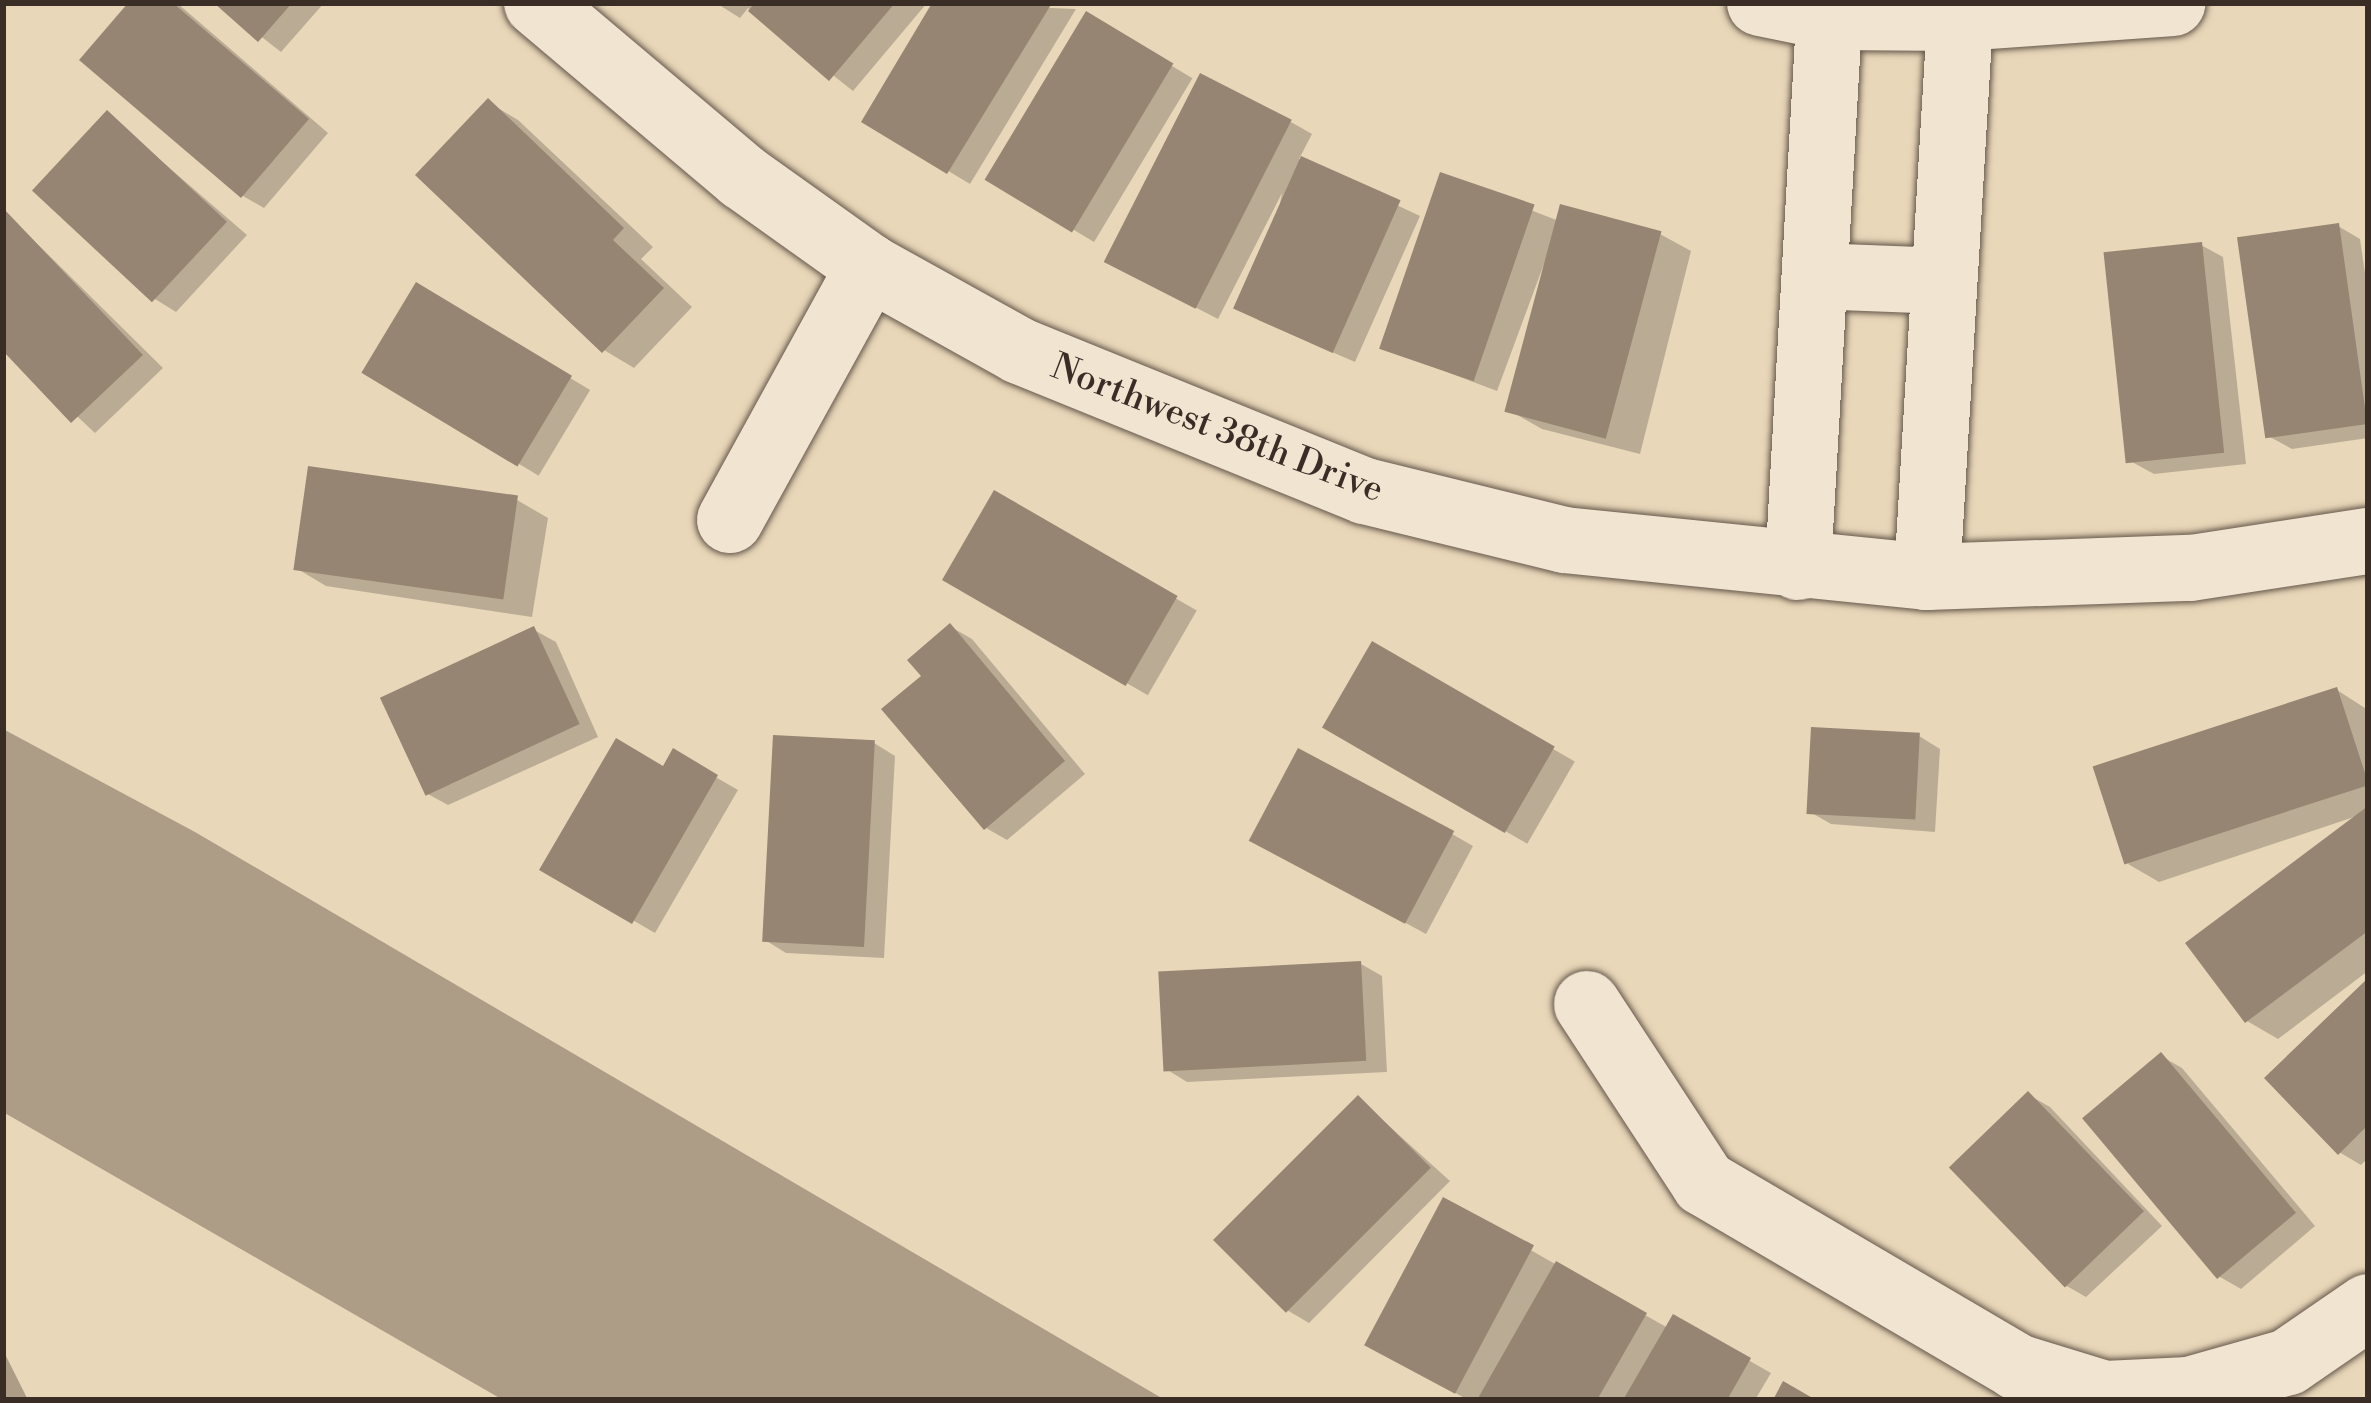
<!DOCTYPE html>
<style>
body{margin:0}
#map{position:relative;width:2371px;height:1403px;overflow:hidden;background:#e9d7b9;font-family:"Libre Bodoni",serif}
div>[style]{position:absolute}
.water>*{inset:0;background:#ad9d87}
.shadow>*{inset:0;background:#0003;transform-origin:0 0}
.building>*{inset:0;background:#958572;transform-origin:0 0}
.roads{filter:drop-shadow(0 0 3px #65584b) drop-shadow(0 0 3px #65584b)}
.minor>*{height:66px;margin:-33px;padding:0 33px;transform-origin:33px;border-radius:33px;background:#f1e5d2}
span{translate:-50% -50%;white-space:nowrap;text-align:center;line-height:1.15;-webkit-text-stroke:9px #f1e5d2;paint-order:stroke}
.street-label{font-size:36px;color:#392d26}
.frame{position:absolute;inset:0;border:6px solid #392d26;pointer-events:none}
</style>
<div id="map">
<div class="water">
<div style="clip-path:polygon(3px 729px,195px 832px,1165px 1400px,503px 1400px,3px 1112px)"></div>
<div style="clip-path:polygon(3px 1350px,28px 1400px,3px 1400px)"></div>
</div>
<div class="shadow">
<div style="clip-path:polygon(132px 3px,177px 3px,328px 133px,264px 208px,243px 196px)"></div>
<div style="clip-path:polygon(218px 3px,324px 3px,281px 52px)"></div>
<div style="clip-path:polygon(716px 3px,927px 3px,853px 91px,748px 8px,740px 18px)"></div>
<div style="clip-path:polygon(936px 3px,1076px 9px,970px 184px,865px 121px)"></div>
<div style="left:1087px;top:15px;width:123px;height:191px;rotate:31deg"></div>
<div style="clip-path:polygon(488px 102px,518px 120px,653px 247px,641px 259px,692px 307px,634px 368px,604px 350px)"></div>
<div style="clip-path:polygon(107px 114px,247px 235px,176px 312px,155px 299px)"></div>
<div style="clip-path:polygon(1291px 122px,1312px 134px,1299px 159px,1420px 216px,1355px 362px,1258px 320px,1282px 193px,1218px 319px,1129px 273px)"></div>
<div style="clip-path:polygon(1442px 176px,1559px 221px,1660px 234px,1691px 251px,1640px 454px,1542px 429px,1512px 412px,1558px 226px,1497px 391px,1383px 348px)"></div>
<div style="clip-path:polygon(3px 210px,163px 368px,95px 433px,3px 347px)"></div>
<div style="clip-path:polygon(2338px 226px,2360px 239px,2368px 294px,2368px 438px,2292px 449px,2270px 437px)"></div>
<div style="clip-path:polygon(2201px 245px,2223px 257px,2246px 464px,2154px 474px,2132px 462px)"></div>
<div style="left:417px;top:286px;width:202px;height:100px;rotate:31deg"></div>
<div style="left:995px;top:494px;width:233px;height:98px;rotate:30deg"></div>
<div style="clip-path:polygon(517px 500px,548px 518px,532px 617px,326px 586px,296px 568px)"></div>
<div style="clip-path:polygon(951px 627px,972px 639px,1085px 774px,1007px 840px,986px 828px,925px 677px)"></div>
<div style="clip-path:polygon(534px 630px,556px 642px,598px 737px,448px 805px,426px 793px)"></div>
<div style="left:1373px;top:645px;width:233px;height:95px;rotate:30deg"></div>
<div style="clip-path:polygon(2337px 690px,2368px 710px,2368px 971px,2278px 1039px,2247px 1021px,2360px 815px,2159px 882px,2128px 864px)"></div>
<div style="clip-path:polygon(1919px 736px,1940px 749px,1935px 832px,1831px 824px,1810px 812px)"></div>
<div style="clip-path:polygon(874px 743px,895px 756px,884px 958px,786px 953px,765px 940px)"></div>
<div style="clip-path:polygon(674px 753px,738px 790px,655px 933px,543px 868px,664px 770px)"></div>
<div style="clip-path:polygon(1452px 834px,1473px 846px,1426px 934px,1273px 851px)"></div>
<div style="clip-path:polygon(1361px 964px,1382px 976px,1387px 1072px,1187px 1082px,1166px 1069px)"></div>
<div style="clip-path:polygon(2368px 983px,2368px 1158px,2361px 1165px,2339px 1152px)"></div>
<div style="clip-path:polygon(2161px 1056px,2182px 1068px,2315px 1226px,2241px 1289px,2220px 1277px)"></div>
<div style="clip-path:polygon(2029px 1095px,2050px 1107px,2162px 1226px,2086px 1297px,2065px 1285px)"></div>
<div style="clip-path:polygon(1359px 1099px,1450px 1181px,1309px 1323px,1287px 1310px)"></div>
<div style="clip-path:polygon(1444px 1201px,1668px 1328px,1674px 1318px,1771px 1373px,1755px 1400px,1468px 1400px,1366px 1343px)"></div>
</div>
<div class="building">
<div style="clip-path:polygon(128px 3px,173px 3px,309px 119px,241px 198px,79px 60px)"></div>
<div style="clip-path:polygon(214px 3px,292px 3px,258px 42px)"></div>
<div style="clip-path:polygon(755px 3px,895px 3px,829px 81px,748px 11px)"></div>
<div style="clip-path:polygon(932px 3px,1052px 3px,947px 174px,861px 122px)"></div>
<div style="left:1086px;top:11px;width:102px;height:197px;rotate:31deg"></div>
<div style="left:1200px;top:73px;width:103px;height:212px;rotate:27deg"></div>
<div style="clip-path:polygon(488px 98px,624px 228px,613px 240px,664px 288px,602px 353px,415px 175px)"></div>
<div style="left:107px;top:110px;width:164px;height:110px;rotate:43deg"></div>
<div style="left:1301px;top:156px;width:109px;height:167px;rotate:24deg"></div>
<div style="left:1440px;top:172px;width:100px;height:187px;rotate:19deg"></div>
<div style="left:1560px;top:204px;width:105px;height:215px;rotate:15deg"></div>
<div style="clip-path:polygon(3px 208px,143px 355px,71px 423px,3px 351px)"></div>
<div style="left:2339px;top:223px;width:203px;height:103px;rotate:82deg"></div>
<div style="left:2202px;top:242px;width:212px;height:99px;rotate:84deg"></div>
<div style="left:416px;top:282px;width:182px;height:106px;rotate:31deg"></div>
<div style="left:308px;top:466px;width:212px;height:105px;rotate:8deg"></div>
<div style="left:994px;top:490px;width:212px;height:104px;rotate:30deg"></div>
<div style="clip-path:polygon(950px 623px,1065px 761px,984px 830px,881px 709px,921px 676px,907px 660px)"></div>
<div style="left:534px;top:626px;width:108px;height:170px;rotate:65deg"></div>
<div style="left:1372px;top:641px;width:211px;height:100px;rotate:30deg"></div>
<div style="left:2337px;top:687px;width:103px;height:257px;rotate:72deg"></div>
<div style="left:1811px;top:727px;width:109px;height:87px;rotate:3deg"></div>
<div style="left:773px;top:735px;width:102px;height:207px;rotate:3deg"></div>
<div style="clip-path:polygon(616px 738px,663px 766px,673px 748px,718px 775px,632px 924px,539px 870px)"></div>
<div style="left:1298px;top:748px;width:177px;height:105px;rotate:28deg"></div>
<div style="clip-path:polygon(2368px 806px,2368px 931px,2245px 1023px,2185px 943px)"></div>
<div style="left:1361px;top:961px;width:100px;height:203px;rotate:87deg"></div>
<div style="clip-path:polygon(2368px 978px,2368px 1125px,2338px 1155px,2264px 1078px)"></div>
<div style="left:2161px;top:1052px;width:210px;height:103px;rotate:50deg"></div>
<div style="left:2028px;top:1091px;width:167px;height:110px;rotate:46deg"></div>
<div style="left:1358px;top:1095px;width:103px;height:205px;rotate:45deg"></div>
<div style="left:1443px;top:1197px;width:103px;height:168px;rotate:28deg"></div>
<div style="clip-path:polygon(1556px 1261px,1647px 1313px,1597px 1400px,1477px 1400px)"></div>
<div style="clip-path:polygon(1673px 1314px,1751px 1358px,1727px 1400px,1623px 1400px)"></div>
<div style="clip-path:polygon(1783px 1381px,1816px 1400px,1773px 1400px)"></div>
</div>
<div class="roads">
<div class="minor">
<div style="left:537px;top:3px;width:270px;rotate:40.2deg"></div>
<div style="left:743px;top:177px;width:155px;rotate:35.5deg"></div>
<div style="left:869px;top:267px;width:173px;rotate:29.1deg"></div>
<div style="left:1020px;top:351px;width:372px;rotate:22.1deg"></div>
<div style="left:1365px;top:491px;width:205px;rotate:13.8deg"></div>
<div style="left:1564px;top:540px;width:365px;rotate:5.8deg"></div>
<div style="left:1927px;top:577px;width:264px;rotate:-2deg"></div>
<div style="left:2191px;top:568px;width:179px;rotate:-8.7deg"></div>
<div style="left:1760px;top:3px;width:70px;rotate:11.5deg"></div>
<div style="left:1829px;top:17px;width:131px;rotate:0.4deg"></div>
<div style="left:1960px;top:18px;width:213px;rotate:-4deg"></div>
<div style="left:1815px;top:276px;width:129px;rotate:2.2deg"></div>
<div style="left:730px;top:520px;width:289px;rotate:-61.2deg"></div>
<div style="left:1798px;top:567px;width:565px;rotate:-86.75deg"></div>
<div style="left:1927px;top:577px;width:575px;rotate:-86.61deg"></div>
<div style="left:1587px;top:1004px;width:214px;rotate:56.8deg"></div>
<div style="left:1704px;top:1183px;width:363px;rotate:30.4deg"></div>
<div style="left:2017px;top:1367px;width:92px;rotate:17.1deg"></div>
<div style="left:2105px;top:1394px;width:84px;rotate:-2.7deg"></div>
<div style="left:2189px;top:1390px;width:103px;rotate:-15.8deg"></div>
<div style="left:2288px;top:1362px;width:97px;rotate:-34.5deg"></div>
</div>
</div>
<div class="street-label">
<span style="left:1217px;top:429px;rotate:21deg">Northwest 38th Drive</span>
</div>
<div class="frame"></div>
</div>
